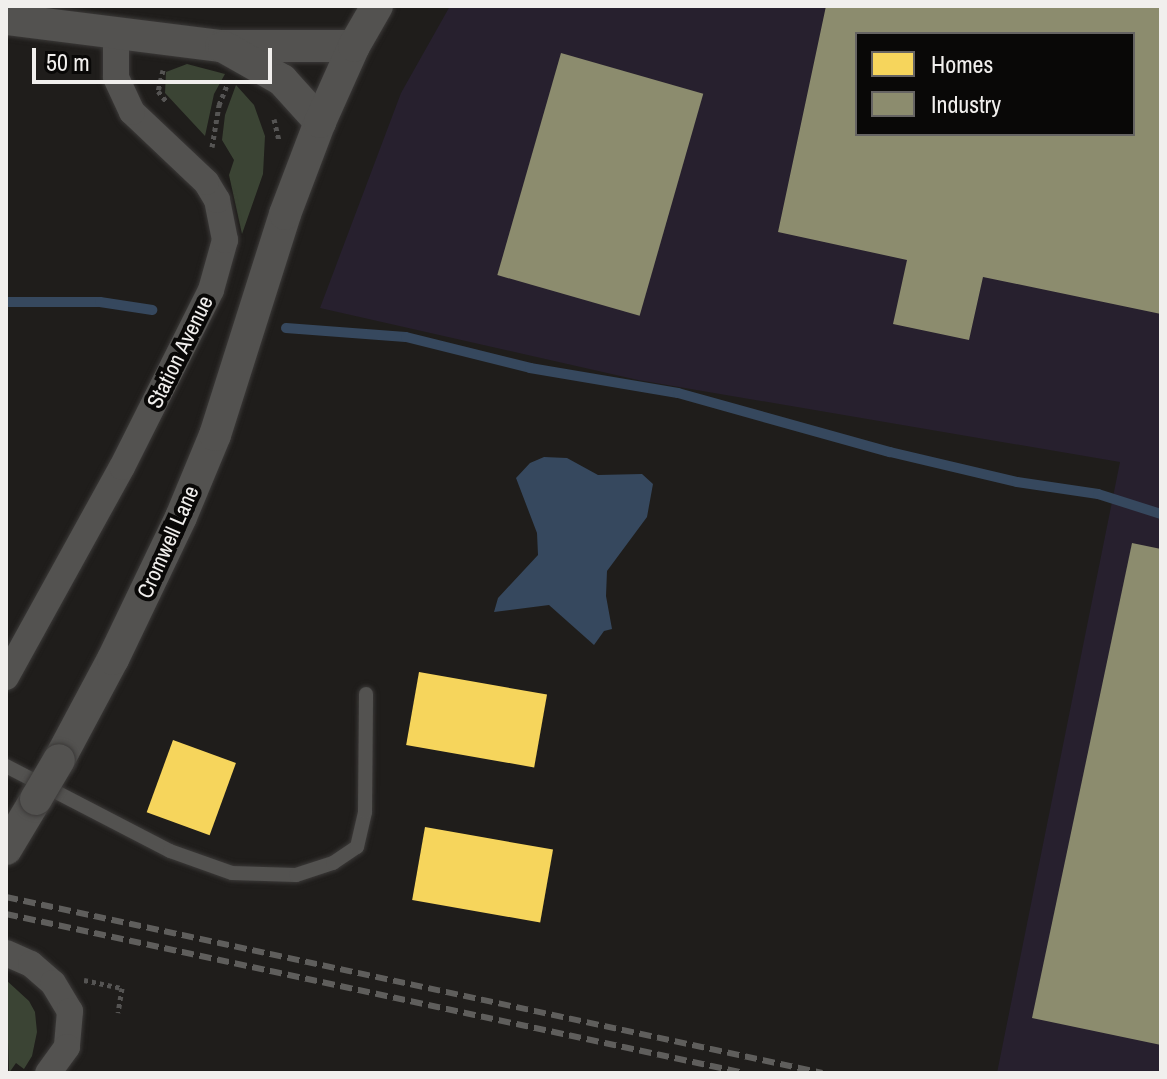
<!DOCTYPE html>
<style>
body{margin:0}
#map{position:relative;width:1167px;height:1079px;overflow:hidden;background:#1f1d1b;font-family:"Archivo Narrow",sans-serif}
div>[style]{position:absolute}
.industrial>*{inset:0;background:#27202e}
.green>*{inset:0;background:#3b4434}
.water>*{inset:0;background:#36485e}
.homes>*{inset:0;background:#f6d55c;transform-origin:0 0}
.industry>*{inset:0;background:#8c8c6e;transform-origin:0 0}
.stream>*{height:10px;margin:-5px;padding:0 5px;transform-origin:5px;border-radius:5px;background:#36485e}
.path>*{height:5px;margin-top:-2.5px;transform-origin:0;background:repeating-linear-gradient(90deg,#555453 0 4px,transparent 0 8px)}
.roads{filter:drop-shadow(0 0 2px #3b3938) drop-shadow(0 0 2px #3b3938)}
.service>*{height:14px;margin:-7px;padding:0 7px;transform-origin:7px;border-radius:7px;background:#535250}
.minor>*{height:26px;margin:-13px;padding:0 13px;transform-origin:13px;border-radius:13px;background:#535250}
.tertiary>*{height:32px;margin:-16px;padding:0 16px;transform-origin:16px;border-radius:16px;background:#535250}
.rail>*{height:6px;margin-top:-3px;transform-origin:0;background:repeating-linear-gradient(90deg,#5f5e5c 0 12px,transparent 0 18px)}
.bridges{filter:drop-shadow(0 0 2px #3b3938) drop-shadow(0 0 2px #3b3938)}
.tertiary-bridge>*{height:32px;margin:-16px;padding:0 16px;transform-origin:16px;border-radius:16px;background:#535250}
span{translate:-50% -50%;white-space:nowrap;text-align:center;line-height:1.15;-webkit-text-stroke:8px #090807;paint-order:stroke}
.street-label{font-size:22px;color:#f1efed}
.frame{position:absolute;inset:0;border:8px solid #f1efed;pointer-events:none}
.legend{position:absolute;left:855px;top:32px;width:280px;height:104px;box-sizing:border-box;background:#090807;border:2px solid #666463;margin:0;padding:10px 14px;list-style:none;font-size:24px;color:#f1efed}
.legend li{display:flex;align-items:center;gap:16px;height:40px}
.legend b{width:40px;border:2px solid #666463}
.scale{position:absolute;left:32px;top:48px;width:240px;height:36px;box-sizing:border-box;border:4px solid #f1efed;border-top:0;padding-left:10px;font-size:24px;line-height:28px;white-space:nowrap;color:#f1efed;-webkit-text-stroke:6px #090807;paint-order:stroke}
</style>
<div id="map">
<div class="industrial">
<div style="clip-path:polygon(evenodd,450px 6px,1161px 6px,1161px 1073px,997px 1073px,1120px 462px,638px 380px,320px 308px,401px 93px,450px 6px,857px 34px,1133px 34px,1133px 134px,857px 134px,857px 34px)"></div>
</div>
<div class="green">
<div style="clip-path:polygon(187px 64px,225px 74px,214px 94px,205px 136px,165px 93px,166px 72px)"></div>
<div style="clip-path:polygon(236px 85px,254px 105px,265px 136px,263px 174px,242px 234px,229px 175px,234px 160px,222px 140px,225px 115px)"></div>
<div style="clip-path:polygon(6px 980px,29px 1001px,35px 1012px,37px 1032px,32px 1056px,24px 1069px,16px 1063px,9px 1073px)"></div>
</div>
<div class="water">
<div style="clip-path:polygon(544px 457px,567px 458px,598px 475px,642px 474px,653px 484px,647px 517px,607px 571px,606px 596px,612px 629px,604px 631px,594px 645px,549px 605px,494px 612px,498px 598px,538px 555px,537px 533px,516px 478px,530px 463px)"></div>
</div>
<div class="homes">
<div style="left:419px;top:672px;width:130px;height:74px;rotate:10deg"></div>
<div style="left:173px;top:740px;width:67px;height:77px;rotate:20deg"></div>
<div style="left:425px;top:827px;width:130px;height:74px;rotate:10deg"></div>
</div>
<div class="industry">
<div style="clip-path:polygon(evenodd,826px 6px,1161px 6px,1161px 314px,983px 277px,969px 340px,893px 324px,907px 260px,778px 232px,826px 6px,857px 34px,1133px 34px,1133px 134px,857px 134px,857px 34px)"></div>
<div style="left:561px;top:53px;width:148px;height:231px;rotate:16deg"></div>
<div style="clip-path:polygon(1132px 543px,1161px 549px,1161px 1045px,1032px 1018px)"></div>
</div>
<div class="stream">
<div style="left:6px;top:302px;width:94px"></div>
<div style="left:100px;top:302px;width:53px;rotate:8.7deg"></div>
<div style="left:286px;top:328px;width:120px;rotate:4.3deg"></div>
<div style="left:406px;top:337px;width:128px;rotate:14deg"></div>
<div style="left:530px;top:368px;width:150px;rotate:9.6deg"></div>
<div style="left:678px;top:393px;width:220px;rotate:15.6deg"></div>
<div style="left:890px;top:452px;width:130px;rotate:13.3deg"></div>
<div style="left:1017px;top:482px;width:82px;rotate:8.4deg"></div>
<div style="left:1098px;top:494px;width:66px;rotate:17.6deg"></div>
</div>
<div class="path">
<div style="left:163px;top:70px;width:22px;rotate:103deg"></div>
<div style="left:158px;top:91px;width:13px;rotate:51deg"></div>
<div style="left:274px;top:119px;width:23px;rotate:77deg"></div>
<div style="left:212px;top:147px;width:43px;rotate:-80.5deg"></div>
<div style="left:219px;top:105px;width:24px;rotate:-68deg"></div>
<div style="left:84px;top:980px;width:39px;rotate:12deg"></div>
<div style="left:122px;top:988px;width:25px;rotate:99deg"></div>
</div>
<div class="roads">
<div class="service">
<div style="left:6px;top:766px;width:185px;rotate:27.4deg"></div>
<div style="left:170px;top:851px;width:66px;rotate:19.5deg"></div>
<div style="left:232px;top:873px;width:64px;rotate:1.8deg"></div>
<div style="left:296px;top:875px;width:39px;rotate:-18deg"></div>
<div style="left:333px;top:863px;width:29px;rotate:-34deg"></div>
<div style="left:357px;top:847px;width:36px;rotate:-77deg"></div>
<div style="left:365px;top:812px;width:118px;rotate:-89.5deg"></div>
</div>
<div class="minor">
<div style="left:6px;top:677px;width:240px;rotate:-61.1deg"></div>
<div style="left:122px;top:467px;width:198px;rotate:-63.3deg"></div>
<div style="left:211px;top:290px;width:52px;rotate:-74.4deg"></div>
<div style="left:225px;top:240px;width:41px;rotate:-101.3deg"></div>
<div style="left:217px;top:200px;width:21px;rotate:-121deg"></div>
<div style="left:206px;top:182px;width:102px;rotate:-136.6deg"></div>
<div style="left:132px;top:112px;width:38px;rotate:-115deg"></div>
<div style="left:116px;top:77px;width:45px;rotate:-90deg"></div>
<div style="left:6px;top:953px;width:27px;rotate:24deg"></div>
<div style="left:31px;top:964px;width:29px;rotate:41deg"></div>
<div style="left:53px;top:983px;width:33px;rotate:59deg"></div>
<div style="left:70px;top:1011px;width:36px;rotate:95deg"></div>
<div style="left:67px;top:1047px;width:32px;rotate:126deg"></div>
</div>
<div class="tertiary">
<div style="left:6px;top:19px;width:217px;rotate:7.2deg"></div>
<div style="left:221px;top:46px;width:133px"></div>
<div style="left:224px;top:47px;width:67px;rotate:29.6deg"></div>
<div style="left:282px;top:80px;width:57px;rotate:47.9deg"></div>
<div style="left:59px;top:760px;width:115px;rotate:-61.9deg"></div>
<div style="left:113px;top:659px;width:157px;rotate:-64.4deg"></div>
<div style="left:181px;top:517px;width:89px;rotate:-67.5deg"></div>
<div style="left:215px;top:435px;width:232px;rotate:-72.4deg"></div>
<div style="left:285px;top:214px;width:98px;rotate:-69.2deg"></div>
<div style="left:320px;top:122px;width:83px;rotate:-65.9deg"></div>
<div style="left:354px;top:46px;width:46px;rotate:-60.1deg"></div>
<div style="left:6px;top:849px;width:58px;rotate:-59deg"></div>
</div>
</div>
<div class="rail">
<div style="left:6px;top:897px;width:835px;rotate:12.17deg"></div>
<div style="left:6px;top:914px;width:755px;rotate:12.16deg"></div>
</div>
<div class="bridges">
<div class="tertiary-bridge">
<div style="left:36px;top:799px;width:45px;rotate:-59.5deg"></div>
</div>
</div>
<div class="street-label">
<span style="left:180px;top:352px;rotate:-64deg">Station Avenue</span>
<span style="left:168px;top:542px;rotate:-66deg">Cromwell Lane</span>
</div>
<div class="frame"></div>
<ul class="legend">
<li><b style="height:22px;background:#f6d55c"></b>Homes</li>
<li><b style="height:22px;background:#8c8c6e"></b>Industry</li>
</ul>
<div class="scale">50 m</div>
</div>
